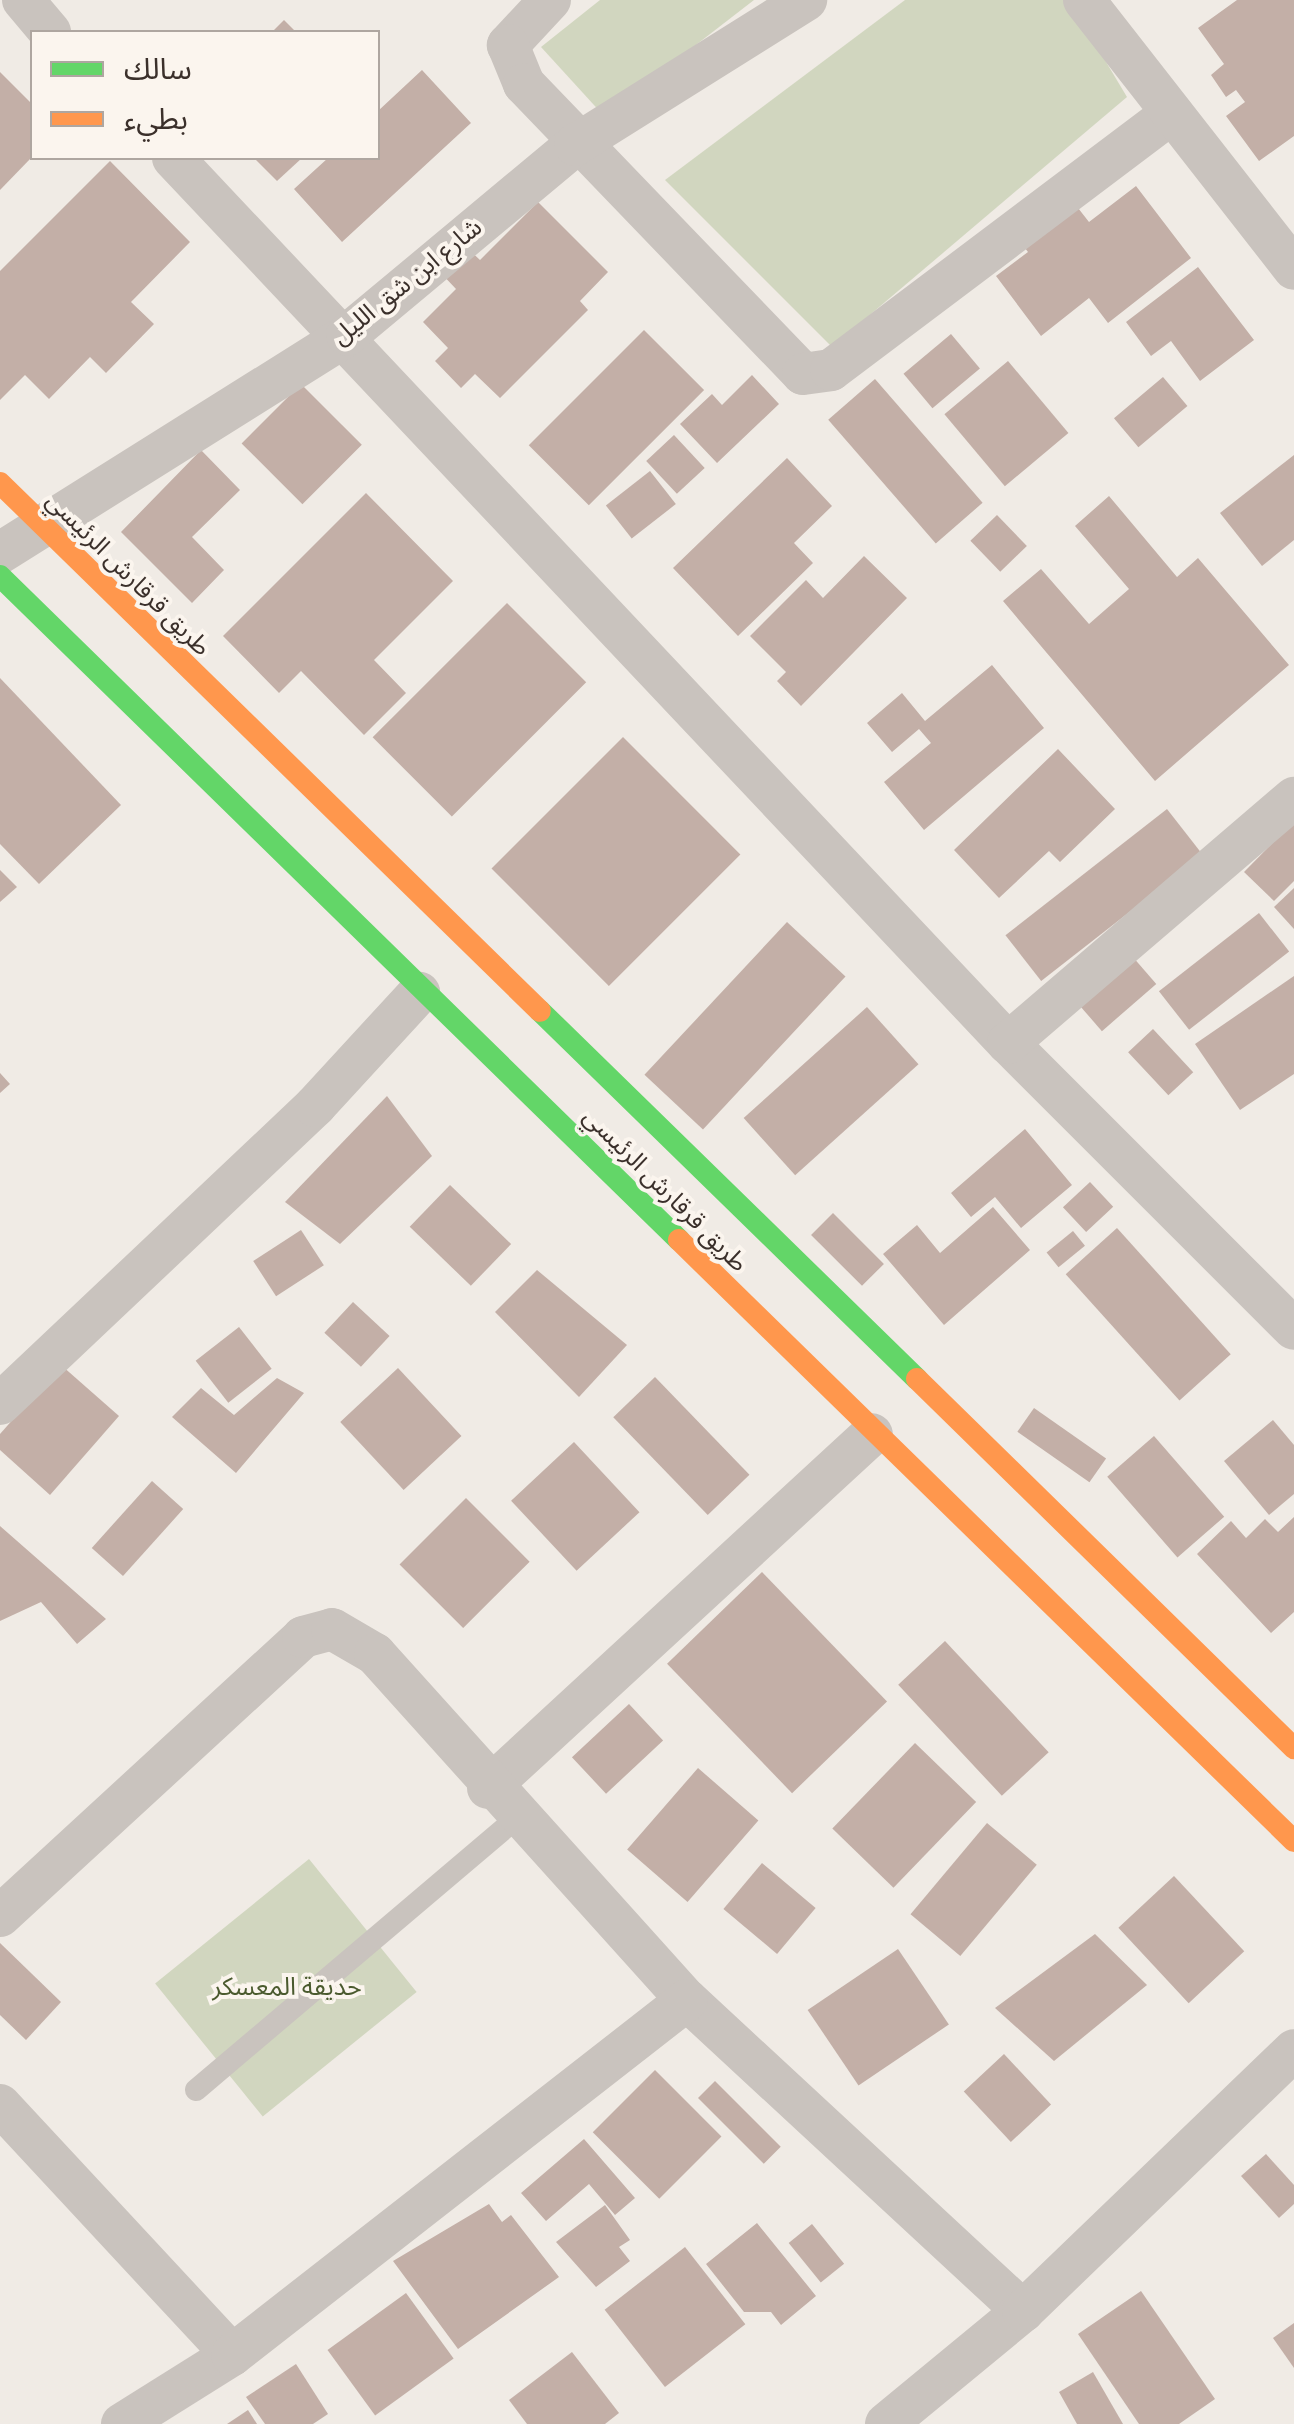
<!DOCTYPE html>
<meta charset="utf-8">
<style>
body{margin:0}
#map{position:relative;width:1294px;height:2424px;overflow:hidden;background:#f0ebe5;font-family:"Roboto Condensed","Noto Sans Arabic",sans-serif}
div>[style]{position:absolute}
.green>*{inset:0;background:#d1d6bf;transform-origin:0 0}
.building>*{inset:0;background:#c3afa7;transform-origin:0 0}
.lane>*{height:22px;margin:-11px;padding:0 11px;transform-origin:11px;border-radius:11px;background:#c9c3be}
.street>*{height:42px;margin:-21px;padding:0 21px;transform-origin:21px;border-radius:21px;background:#c9c3be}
.fast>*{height:22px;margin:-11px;padding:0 11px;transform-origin:11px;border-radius:11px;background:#63d668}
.slow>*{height:22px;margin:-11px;padding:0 11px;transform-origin:11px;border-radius:11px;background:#ff974d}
span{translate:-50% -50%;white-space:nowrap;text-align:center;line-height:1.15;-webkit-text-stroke:8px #fbf5ee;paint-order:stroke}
.street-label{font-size:25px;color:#3b302b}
.park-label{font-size:25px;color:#4a5a2e}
.legend{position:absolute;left:30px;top:30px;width:350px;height:130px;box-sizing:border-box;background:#fbf5ee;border:2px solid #aea6a0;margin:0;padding:12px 18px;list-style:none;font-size:30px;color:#3b302b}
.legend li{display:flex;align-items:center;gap:20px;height:50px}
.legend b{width:50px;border:2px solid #aea6a0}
</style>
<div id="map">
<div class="green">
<div style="clip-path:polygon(600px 0,754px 0,604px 116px,541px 47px)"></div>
<div style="clip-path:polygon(905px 0,1069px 0,1127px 97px,832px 347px,665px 180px)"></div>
<div style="left:309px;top:1859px;width:171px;height:198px;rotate:51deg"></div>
</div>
<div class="building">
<div style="clip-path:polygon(1237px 0,1294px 0,1294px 136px,1259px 161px,1226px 116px,1245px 102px,1236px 90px,1226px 97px,1211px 75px,1224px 64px,1198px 28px)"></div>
<div style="clip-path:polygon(284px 20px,296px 32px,272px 32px)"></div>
<div style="clip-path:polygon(422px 70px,471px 123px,342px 242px,294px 189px,328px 158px,378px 158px,378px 111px)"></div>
<div style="clip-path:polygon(0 72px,32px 104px,32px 157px,0 190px)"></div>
<div style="clip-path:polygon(254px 158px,302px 158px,277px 181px)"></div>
<div style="clip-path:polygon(110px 161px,190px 242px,131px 302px,154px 324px,106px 373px,90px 357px,49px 399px,25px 375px,0 400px,0 271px)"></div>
<div style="clip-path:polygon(1136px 186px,1191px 258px,1108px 323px,1089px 298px,1041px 336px,996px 276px,1028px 252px,1019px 240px,1071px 199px,1089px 222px)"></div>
<div style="clip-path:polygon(538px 202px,608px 272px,580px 301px,588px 310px,500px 398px,475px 374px,461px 388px,435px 361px,448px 348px,423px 322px,456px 289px,439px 271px,464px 245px,480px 260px)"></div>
<div style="clip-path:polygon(1198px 267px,1254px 340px,1200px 381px,1171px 341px,1151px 356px,1126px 322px)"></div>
<div style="left:644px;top:330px;width:85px;height:163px;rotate:45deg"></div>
<div style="left:951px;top:334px;width:45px;height:62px;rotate:50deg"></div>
<div style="left:1008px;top:361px;width:94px;height:83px;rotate:50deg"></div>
<div style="clip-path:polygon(752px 375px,779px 404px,717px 463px,680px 424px,712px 394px,722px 405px)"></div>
<div style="left:1163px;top:377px;width:38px;height:64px;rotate:50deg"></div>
<div style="left:875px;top:379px;width:164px;height:62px;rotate:49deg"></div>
<div style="left:301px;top:384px;width:86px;height:84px;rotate:45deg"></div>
<div style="left:674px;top:435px;width:45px;height:38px;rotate:47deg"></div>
<div style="clip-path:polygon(201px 450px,240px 490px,192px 537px,224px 570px,192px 603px,121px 532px)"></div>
<div style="clip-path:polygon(1294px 455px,1294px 540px,1262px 566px,1220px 513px)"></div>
<div style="clip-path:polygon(787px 458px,832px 506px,794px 543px,813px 563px,738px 636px,673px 568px)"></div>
<div style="left:650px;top:471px;width:42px;height:56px;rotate:52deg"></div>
<div style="clip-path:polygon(366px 493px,453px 581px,374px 660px,406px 693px,364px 735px,301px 671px,279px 693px,223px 636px)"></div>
<div style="clip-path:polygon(1109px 496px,1177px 577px,1198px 558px,1289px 665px,1155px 781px,1003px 601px,1041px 569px,1089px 624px,1129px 589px,1075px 526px)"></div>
<div style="left:997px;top:515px;width:43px;height:37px;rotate:46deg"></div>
<div style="clip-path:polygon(864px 556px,907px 598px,801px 706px,777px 681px,786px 672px,750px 636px,806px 580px,823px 598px)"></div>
<div style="left:507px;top:603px;width:112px;height:190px;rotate:45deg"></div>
<div style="clip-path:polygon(992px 665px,1044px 728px,924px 830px,884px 782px,931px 743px,919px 729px,892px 752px,867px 723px,902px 693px,925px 721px)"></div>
<div style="clip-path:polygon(0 678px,121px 805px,39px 884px,0 844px)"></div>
<div style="left:623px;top:737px;width:166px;height:186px;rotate:45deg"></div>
<div style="clip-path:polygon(1058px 749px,1115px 809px,1060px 862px,1049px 851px,999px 898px,954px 850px)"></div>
<div style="left:1167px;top:809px;width:58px;height:205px;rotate:52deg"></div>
<div style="clip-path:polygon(1294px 821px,1294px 881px,1274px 901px,1244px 872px)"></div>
<div style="clip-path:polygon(0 870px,17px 887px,0 902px)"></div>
<div style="clip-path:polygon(1294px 888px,1294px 929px,1274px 907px)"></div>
<div style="left:1259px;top:913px;width:49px;height:127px;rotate:52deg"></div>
<div style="left:787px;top:922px;width:80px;height:209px;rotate:43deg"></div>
<div style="left:1132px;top:956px;width:37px;height:72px;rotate:49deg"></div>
<div style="clip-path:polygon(1294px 976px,1294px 1074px,1240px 1110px,1195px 1044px)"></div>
<div style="left:867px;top:1007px;width:77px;height:166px;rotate:48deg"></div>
<div style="left:1153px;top:1029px;width:59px;height:34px;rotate:47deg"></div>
<div style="clip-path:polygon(0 1073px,10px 1084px,0 1093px)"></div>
<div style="clip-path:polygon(387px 1096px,432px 1156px,340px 1244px,285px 1202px)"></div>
<div style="clip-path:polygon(1025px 1129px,1072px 1185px,1021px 1228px,995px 1197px,971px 1217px,951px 1193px)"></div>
<div style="left:1090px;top:1182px;width:34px;height:37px;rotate:47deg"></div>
<div style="left:450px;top:1185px;width:85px;height:58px;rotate:44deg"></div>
<div style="clip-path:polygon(993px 1207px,1030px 1250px,944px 1325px,883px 1254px,917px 1225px,940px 1253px)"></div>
<div style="left:833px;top:1213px;width:72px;height:31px;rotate:45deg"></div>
<div style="left:1117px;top:1228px;width:170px;height:69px;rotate:48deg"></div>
<div style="left:301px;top:1230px;width:42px;height:57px;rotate:57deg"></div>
<div style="left:1073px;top:1231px;width:19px;height:34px;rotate:51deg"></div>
<div style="clip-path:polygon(537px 1270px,627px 1345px,579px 1397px,495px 1312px)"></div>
<div style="left:353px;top:1302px;width:50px;height:42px;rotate:43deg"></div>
<div style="left:239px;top:1327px;width:53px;height:55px;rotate:52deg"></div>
<div style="clip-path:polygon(61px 1365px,119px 1416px,50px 1495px,0 1450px,0 1434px)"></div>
<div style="left:398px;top:1368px;width:93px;height:79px;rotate:47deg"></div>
<div style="left:655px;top:1377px;width:136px;height:58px;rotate:46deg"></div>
<div style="clip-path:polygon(277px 1378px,304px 1393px,236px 1473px,172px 1417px,201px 1388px,234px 1415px)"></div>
<div style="left:1034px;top:1408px;width:88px;height:29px;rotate:35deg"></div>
<div style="clip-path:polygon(1273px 1420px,1294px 1445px,1294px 1494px,1269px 1515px,1224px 1461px)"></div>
<div style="left:1154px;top:1436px;width:107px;height:62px;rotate:49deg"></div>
<div style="left:574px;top:1442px;width:96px;height:86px;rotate:47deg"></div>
<div style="left:152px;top:1481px;width:42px;height:90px;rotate:42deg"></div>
<div style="left:466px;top:1498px;width:90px;height:94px;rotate:45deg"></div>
<div style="clip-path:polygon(1294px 1517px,1294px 1612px,1271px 1633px,1197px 1554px,1231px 1521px,1246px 1538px,1265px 1519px,1278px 1532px)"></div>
<div style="clip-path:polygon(0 1526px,106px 1619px,77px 1644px,41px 1602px,0 1621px)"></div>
<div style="left:762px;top:1572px;width:180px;height:132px;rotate:46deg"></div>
<div style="left:945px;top:1641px;width:152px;height:64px;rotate:47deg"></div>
<div style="left:629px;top:1704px;width:50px;height:78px;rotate:47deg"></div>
<div style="left:915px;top:1743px;width:85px;height:119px;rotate:44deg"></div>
<div style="left:698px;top:1768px;width:80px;height:108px;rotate:41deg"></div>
<div style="left:987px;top:1823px;width:65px;height:119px;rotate:40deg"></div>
<div style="left:762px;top:1863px;width:70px;height:60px;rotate:40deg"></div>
<div style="left:1174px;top:1876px;width:103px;height:76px;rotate:47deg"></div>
<div style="clip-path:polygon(1095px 1934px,1147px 1985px,1054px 2061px,995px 2008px)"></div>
<div style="clip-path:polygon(0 1943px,61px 2002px,26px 2040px,0 2015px)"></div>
<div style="left:898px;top:1949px;width:91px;height:109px;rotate:56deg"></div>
<div style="left:1004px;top:2054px;width:69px;height:55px;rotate:47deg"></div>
<div style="left:655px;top:2070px;width:94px;height:88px;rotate:45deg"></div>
<div style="left:715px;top:2081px;width:93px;height:24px;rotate:45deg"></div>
<div style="clip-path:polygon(584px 2139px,635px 2198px,615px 2215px,589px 2184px,546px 2221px,521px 2193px)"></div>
<div style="clip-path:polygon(1266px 2154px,1294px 2185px,1294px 2204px,1279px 2218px,1241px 2176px)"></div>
<div style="clip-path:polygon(489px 2204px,502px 2222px,511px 2215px,559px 2277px,458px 2349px,393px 2261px)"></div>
<div style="clip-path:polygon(605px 2205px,630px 2240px,619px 2247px,630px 2261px,596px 2287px,556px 2242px)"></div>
<div style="clip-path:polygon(757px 2223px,816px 2296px,781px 2325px,771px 2312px,744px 2312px,706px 2264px)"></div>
<div style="left:812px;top:2224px;width:51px;height:30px;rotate:51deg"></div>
<div style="left:685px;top:2247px;width:98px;height:102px;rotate:52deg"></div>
<div style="clip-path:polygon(1141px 2291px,1215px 2399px,1179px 2424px,1139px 2424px,1078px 2334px)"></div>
<div style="left:406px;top:2293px;width:81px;height:97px;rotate:54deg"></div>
<div style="clip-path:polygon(1294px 2323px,1294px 2368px,1273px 2338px)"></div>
<div style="clip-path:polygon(572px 2352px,619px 2413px,605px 2424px,527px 2424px,509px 2400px)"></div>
<div style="clip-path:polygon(296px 2364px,328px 2414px,313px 2424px,265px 2424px,246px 2397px)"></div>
<div style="clip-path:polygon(1093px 2372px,1123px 2424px,1077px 2424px,1059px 2392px)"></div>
<div style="clip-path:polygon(248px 2410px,257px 2424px,227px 2424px)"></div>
</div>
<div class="lane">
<div style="left:196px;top:2090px;width:421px;rotate:-40.3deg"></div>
</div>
<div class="street">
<div style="left:23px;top:0;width:42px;rotate:49.8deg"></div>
<div style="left:550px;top:0;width:62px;rotate:133deg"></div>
<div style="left:508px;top:45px;width:42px;rotate:67.7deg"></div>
<div style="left:524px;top:84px;width:402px;rotate:46.1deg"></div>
<div style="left:803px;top:374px;width:28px;rotate:-8deg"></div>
<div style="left:831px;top:370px;width:427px;rotate:-37deg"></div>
<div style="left:1084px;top:0;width:341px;rotate:52deg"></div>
<div style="left:173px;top:158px;width:1217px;rotate:46.67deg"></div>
<div style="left:1008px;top:1043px;width:404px;rotate:45deg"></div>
<div style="left:0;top:553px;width:410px;rotate:-32.1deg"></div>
<div style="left:347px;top:335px;width:297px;rotate:-39.8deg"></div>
<div style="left:575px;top:145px;width:273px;rotate:-32.1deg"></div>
<div style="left:1008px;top:1043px;width:377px;rotate:-40.6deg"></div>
<div style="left:0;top:1404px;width:434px;rotate:-43.4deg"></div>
<div style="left:315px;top:1106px;width:154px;rotate:-47.4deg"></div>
<div style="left:488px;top:1788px;width:522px;rotate:-42.67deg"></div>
<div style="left:0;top:1916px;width:412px;rotate:-42.6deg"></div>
<div style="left:303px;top:1637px;width:30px;rotate:-15deg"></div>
<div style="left:332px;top:1629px;width:50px;rotate:30.2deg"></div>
<div style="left:375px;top:1654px;width:466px;rotate:48deg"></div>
<div style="left:687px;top:2000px;width:458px;rotate:42.8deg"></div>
<div style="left:0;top:2105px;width:341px;rotate:47.1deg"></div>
<div style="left:122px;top:2424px;width:130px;rotate:-32.1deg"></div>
<div style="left:232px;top:2355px;width:577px;rotate:-37.96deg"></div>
<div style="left:886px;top:2424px;width:178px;rotate:-39.5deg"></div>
<div style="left:1023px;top:2311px;width:376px;rotate:-43.9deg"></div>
</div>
<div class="fast">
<div style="left:0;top:576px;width:950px;rotate:44.36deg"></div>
<div style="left:540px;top:1011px;width:527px;rotate:44.31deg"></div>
</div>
<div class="slow">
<div style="left:0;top:483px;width:755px;rotate:44.36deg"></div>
<div style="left:679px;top:1240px;width:860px;rotate:44.34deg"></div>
<div style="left:917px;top:1379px;width:528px;rotate:44.39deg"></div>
</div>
<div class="street-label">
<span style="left:407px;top:282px;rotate:-39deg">شارع ابن شق الليل</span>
<span style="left:128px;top:574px;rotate:45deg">طريق قرقارش الرئيسي</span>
<span style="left:665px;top:1190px;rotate:45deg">طريق قرقارش الرئيسي</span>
</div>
<div class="park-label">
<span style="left:287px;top:1987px">حديقة المعسكر</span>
</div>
<ul class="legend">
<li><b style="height:12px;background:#63d668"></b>سالك</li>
<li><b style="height:12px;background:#ff974d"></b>بطيء</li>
</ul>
</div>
